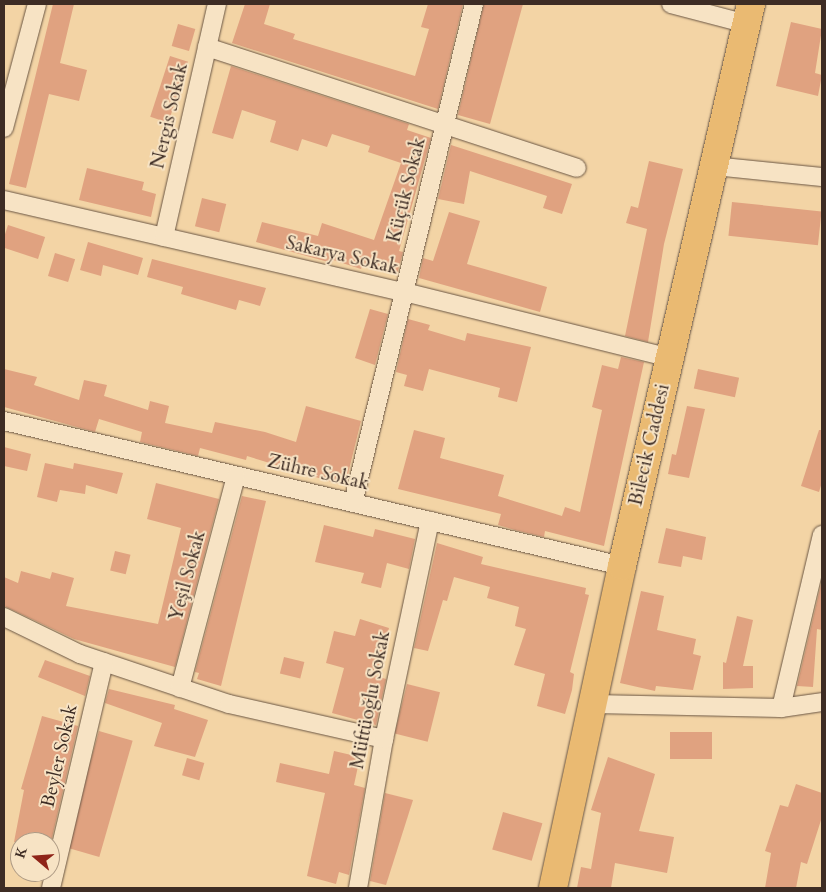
<!DOCTYPE html>
<meta charset="utf-8">
<style>
body{margin:0}
#map{position:relative;width:826px;height:892px;overflow:hidden;background:#f3d4a5;font-family:Cardo,serif}
div>[style]{position:absolute}
.building>*{inset:0;background:#e0a280;transform-origin:0 0}
.roads{filter:drop-shadow(0 0 1px #6a5644) drop-shadow(0 0 1px #6a5644)}
.minor>*{height:18px;margin:-9px;padding:0 9px;transform-origin:9px;border-radius:9px;background:#f7e3c4}
.primary>*{height:28px;margin:-14px;padding:0 14px;transform-origin:14px;border-radius:14px;background:#eaba72}
span{translate:-50% -50%;white-space:nowrap;text-align:center;line-height:1.15;-webkit-text-stroke:4px #f7e3c4;paint-order:stroke}
.street-label{font-size:19px;color:#3d2c24}
.frame{position:absolute;inset:0;border:5px solid #3d2c24;pointer-events:none}
.north{position:absolute;left:10px;top:832px;width:50px;height:50px;box-sizing:border-box;background:#f7e3c4;border:1px solid #ad9a84;border-radius:50%;rotate:288deg;font-size:14px;font-weight:700;line-height:20px;text-align:center;color:#3d2c24}
.north::after{content:'';display:block;margin:auto;width:18px;height:22px;background:#8f2418;clip-path:polygon(50% 0,100% 100%,50% 72%,0 100%)}
</style>
<div id="map">
<div class="building">
<div style="clip-path:polygon(53px 4px,74px 4px,60px 63px,87px 70px,79px 101px,49px 94px,26px 188px,9px 184px)"></div>
<div style="clip-path:polygon(245px 4px,270px 4px,264px 24px,295px 34px,293px 39px,415px 76px,429px 29px,421px 27px,428px 4px,463px 4px,438px 109px,232px 43px)"></div>
<div style="clip-path:polygon(484px 4px,523px 4px,490px 124px,458px 115px)"></div>
<div style="clip-path:polygon(791px 22px,822px 29px,815px 73px,822px 75px,818px 96px,776px 86px)"></div>
<div style="left:178px;top:24px;width:18px;height:23px;rotate:16deg"></div>
<div style="left:170px;top:56px;width:19px;height:64px;rotate:18deg"></div>
<div style="clip-path:polygon(231px 66px,409px 124px,407px 130px,431px 138px,399px 251px,403px 252px,397px 274px,363px 264px,361px 269px,333px 260px,332px 263px,256px 242px,262px 222px,318px 236px,322px 223px,374px 240px,401px 163px,368px 152px,370px 146px,332px 134px,327px 147px,302px 139px,298px 151px,270px 142px,276px 121px,242px 110px,233px 139px,212px 133px)"></div>
<div style="clip-path:polygon(451px 145px,572px 184px,562px 214px,543px 208px,547px 196px,470px 171px,464px 204px,438px 199px)"></div>
<div style="clip-path:polygon(649px 161px,683px 169px,664px 244px,648px 342px,625px 336px,647px 229px,626px 223px,631px 206px,638px 208px)"></div>
<div style="clip-path:polygon(87px 168px,144px 182px,142px 190px,156px 194px,151px 217px,79px 200px)"></div>
<div style="left:202px;top:198px;width:25px;height:29px;rotate:14deg"></div>
<div style="left:732px;top:202px;width:90px;height:34px;rotate:6deg"></div>
<div style="clip-path:polygon(449px 212px,480px 221px,467px 264px,547px 287px,540px 312px,419px 278px,423px 258px,433px 261px)"></div>
<div style="left:8px;top:225px;width:39px;height:23px;rotate:18deg"></div>
<div style="clip-path:polygon(88px 242px,143px 258px,138px 275px,103px 265px,101px 276px,80px 270px)"></div>
<div style="left:55px;top:253px;width:21px;height:24px;rotate:17deg"></div>
<div style="clip-path:polygon(152px 259px,266px 288px,260px 306px,239px 300px,236px 310px,181px 294px,183px 287px,147px 277px)"></div>
<div style="clip-path:polygon(370px 309px,388px 314px,375px 365px,355px 358px)"></div>
<div style="clip-path:polygon(408px 319px,430px 325px,428px 330px,465px 341px,467px 333px,531px 347px,517px 402px,498px 397px,500px 388px,429px 369px,423px 391px,404px 386px,407px 375px,396px 372px)"></div>
<div style="clip-path:polygon(621px 357px,644px 362px,604px 546px,545px 531px,544px 537px,515px 530px,498px 525px,501px 514px,398px 489px,414px 430px,445px 438px,440px 458px,504px 475px,498px 496px,562px 516px,565px 507px,580px 512px,602px 410px,592px 407px,602px 365px,618px 369px)"></div>
<div style="clip-path:polygon(4px 369px,37px 377px,34px 385px,79px 400px,84px 380px,107px 385px,104px 396px,148px 410px,150px 401px,169px 406px,165px 423px,212px 433px,215px 422px,265px 432px,296px 442px,306px 406px,361px 421px,345px 486px,247px 456px,246px 460px,200px 448px,198px 456px,140px 442px,142px 432px,99px 419px,95px 432px,4px 407px)"></div>
<div style="left:698px;top:369px;width:42px;height:20px;rotate:12deg"></div>
<div style="clip-path:polygon(687px 406px,705px 409px,689px 478px,668px 474px,672px 454px,676px 455px)"></div>
<div style="clip-path:polygon(819px 430px,822px 430px,822px 482px,819px 492px,801px 486px)"></div>
<div style="clip-path:polygon(4px 447px,31px 454px,27px 471px,4px 466px)"></div>
<div style="clip-path:polygon(45px 463px,73px 469px,74px 463px,123px 473px,117px 494px,86px 485px,85px 494px,60px 490px,57px 502px,37px 497px)"></div>
<div style="clip-path:polygon(156px 483px,219px 499px,175px 667px,74px 639px,4px 606px,4px 577px,18px 583px,21px 571px,50px 579px,52px 572px,74px 578px,66px 606px,158px 624px,181px 528px,147px 519px)"></div>
<div style="clip-path:polygon(242px 496px,266px 501px,221px 686px,197px 679px,199px 673px,195px 672px)"></div>
<div style="clip-path:polygon(324px 525px,373px 537px,375px 529px,415px 539px,409px 569px,387px 563px,381px 588px,361px 583px,364px 573px,315px 562px)"></div>
<div style="clip-path:polygon(666px 528px,706px 537px,702px 560px,683px 556px,681px 567px,658px 563px)"></div>
<div style="clip-path:polygon(437px 543px,483px 557px,481px 564px,586px 588px,585px 594px,589px 595px,570px 672px,574px 674px,572px 690px,565px 714px,537px 706px,545px 674px,514px 665px,526px 629px,515px 626px,519px 607px,487px 598px,490px 587px,454px 577px,447px 601px,443px 600px,428px 651px,414px 648px)"></div>
<div style="left:115px;top:551px;width:16px;height:20px;rotate:14deg"></div>
<div style="clip-path:polygon(822px 580px,822px 630px,817px 629px,813px 687px,797px 686px)"></div>
<div style="clip-path:polygon(641px 591px,664px 596px,657px 630px,696px 639px,693px 654px,701px 656px,693px 690px,656px 686px,655px 691px,620px 683px)"></div>
<div style="clip-path:polygon(737px 616px,753px 620px,743px 666px,753px 666px,753px 688px,723px 689px,723px 662px,726px 663px)"></div>
<div style="clip-path:polygon(360px 619px,389px 628px,376px 676px,386px 679px,376px 725px,332px 713px,344px 668px,326px 663px,334px 631px,355px 636px)"></div>
<div style="left:284px;top:657px;width:21px;height:17px;rotate:14deg"></div>
<div style="clip-path:polygon(45px 660px,90px 676px,85px 696px,38px 677px)"></div>
<div style="left:407px;top:684px;width:34px;height:51px;rotate:14deg"></div>
<div style="clip-path:polygon(109px 689px,175px 705px,174px 709px,208px 720px,195px 757px,154px 746px,162px 723px,105px 703px)"></div>
<div style="clip-path:polygon(42px 716px,78px 726px,51px 842px,14px 842px,24px 790px,21px 789px)"></div>
<div style="left:99px;top:731px;width:35px;height:121px;rotate:16deg"></div>
<div style="left:670px;top:732px;width:42px;height:27px"></div>
<div style="clip-path:polygon(334px 751px,360px 757px,354px 785px,365px 788px,349px 875px,339px 872px,336px 884px,307px 876px,325px 793px,276px 782px,280px 763px,329px 774px)"></div>
<div style="clip-path:polygon(608px 757px,655px 774px,639px 831px,674px 837px,667px 873px,615px 863px,611px 888px,577px 888px,581px 867px,591px 869px,601px 813px,591px 810px)"></div>
<div style="left:187px;top:758px;width:18px;height:18px;rotate:16deg"></div>
<div style="clip-path:polygon(796px 784px,822px 793px,822px 817px,807px 864px,801px 862px,796px 888px,765px 888px,771px 853px,765px 851px,780px 805px,788px 807px)"></div>
<div style="clip-path:polygon(385px 793px,413px 800px,386px 885px,370px 881px)"></div>
<div style="left:503px;top:812px;width:41px;height:39px;rotate:16deg"></div>
</div>
<div class="roads">
<div class="minor">
<div style="left:671px;top:4px;width:79px;rotate:14.7deg"></div>
<div style="left:207px;top:47px;width:389px;rotate:18.1deg"></div>
<div style="left:4px;top:128px;width:128px;rotate:-75.1deg"></div>
<div style="left:714px;top:166px;width:109px;rotate:5.8deg"></div>
<div style="left:4px;top:200px;width:410px;rotate:13deg"></div>
<div style="left:404px;top:292px;width:274px;rotate:13.9deg"></div>
<div style="left:164px;top:237px;width:239px;rotate:-77.2deg"></div>
<div style="left:4px;top:421px;width:635px;rotate:13.2deg"></div>
<div style="left:353px;top:503px;width:513px;rotate:-76.37deg"></div>
<div style="left:4px;top:617px;width:85px;rotate:26deg"></div>
<div style="left:80px;top:654px;width:157px;rotate:18.6deg"></div>
<div style="left:229px;top:704px;width:159px;rotate:12.7deg"></div>
<div style="left:180px;top:688px;width:219px;rotate:-75.2deg"></div>
<div style="left:594px;top:704px;width:187px;rotate:1.2deg"></div>
<div style="left:781px;top:708px;width:41px;rotate:-8.3deg"></div>
<div style="left:781px;top:708px;width:178px;rotate:-76.7deg"></div>
<div style="left:51px;top:888px;width:232px;rotate:-76.8deg"></div>
<div style="left:358px;top:888px;width:151px;rotate:-80.1deg"></div>
<div style="left:384px;top:739px;width:223px;rotate:-78.1deg"></div>
</div>
<div class="primary">
<div style="left:553px;top:888px;width:329px;rotate:-77.9deg"></div>
<div style="left:622px;top:566px;width:577px;rotate:-77.07deg"></div>
</div>
</div>
<div class="street-label">
<span style="left:170px;top:116px;rotate:-77deg">Nergis Sokak</span>
<span style="left:407px;top:190px;rotate:-76deg">Küçük Sokak</span>
<span style="left:342px;top:256px;rotate:13deg">Sakarya Sokak</span>
<span style="left:650px;top:445px;rotate:-77deg">Bilecik Caddesi</span>
<span style="left:318px;top:473px;rotate:13deg">Zühre Sokak</span>
<span style="left:188px;top:576px;rotate:-75deg">Yeşil Sokak</span>
<span style="left:371px;top:700px;rotate:-79deg">Müftüoğlu Sokak</span>
<span style="left:60px;top:756px;rotate:-77deg">Beyler Sokak</span>
</div>
<div class="frame"></div>
<div class="north">K</div>
</div>
